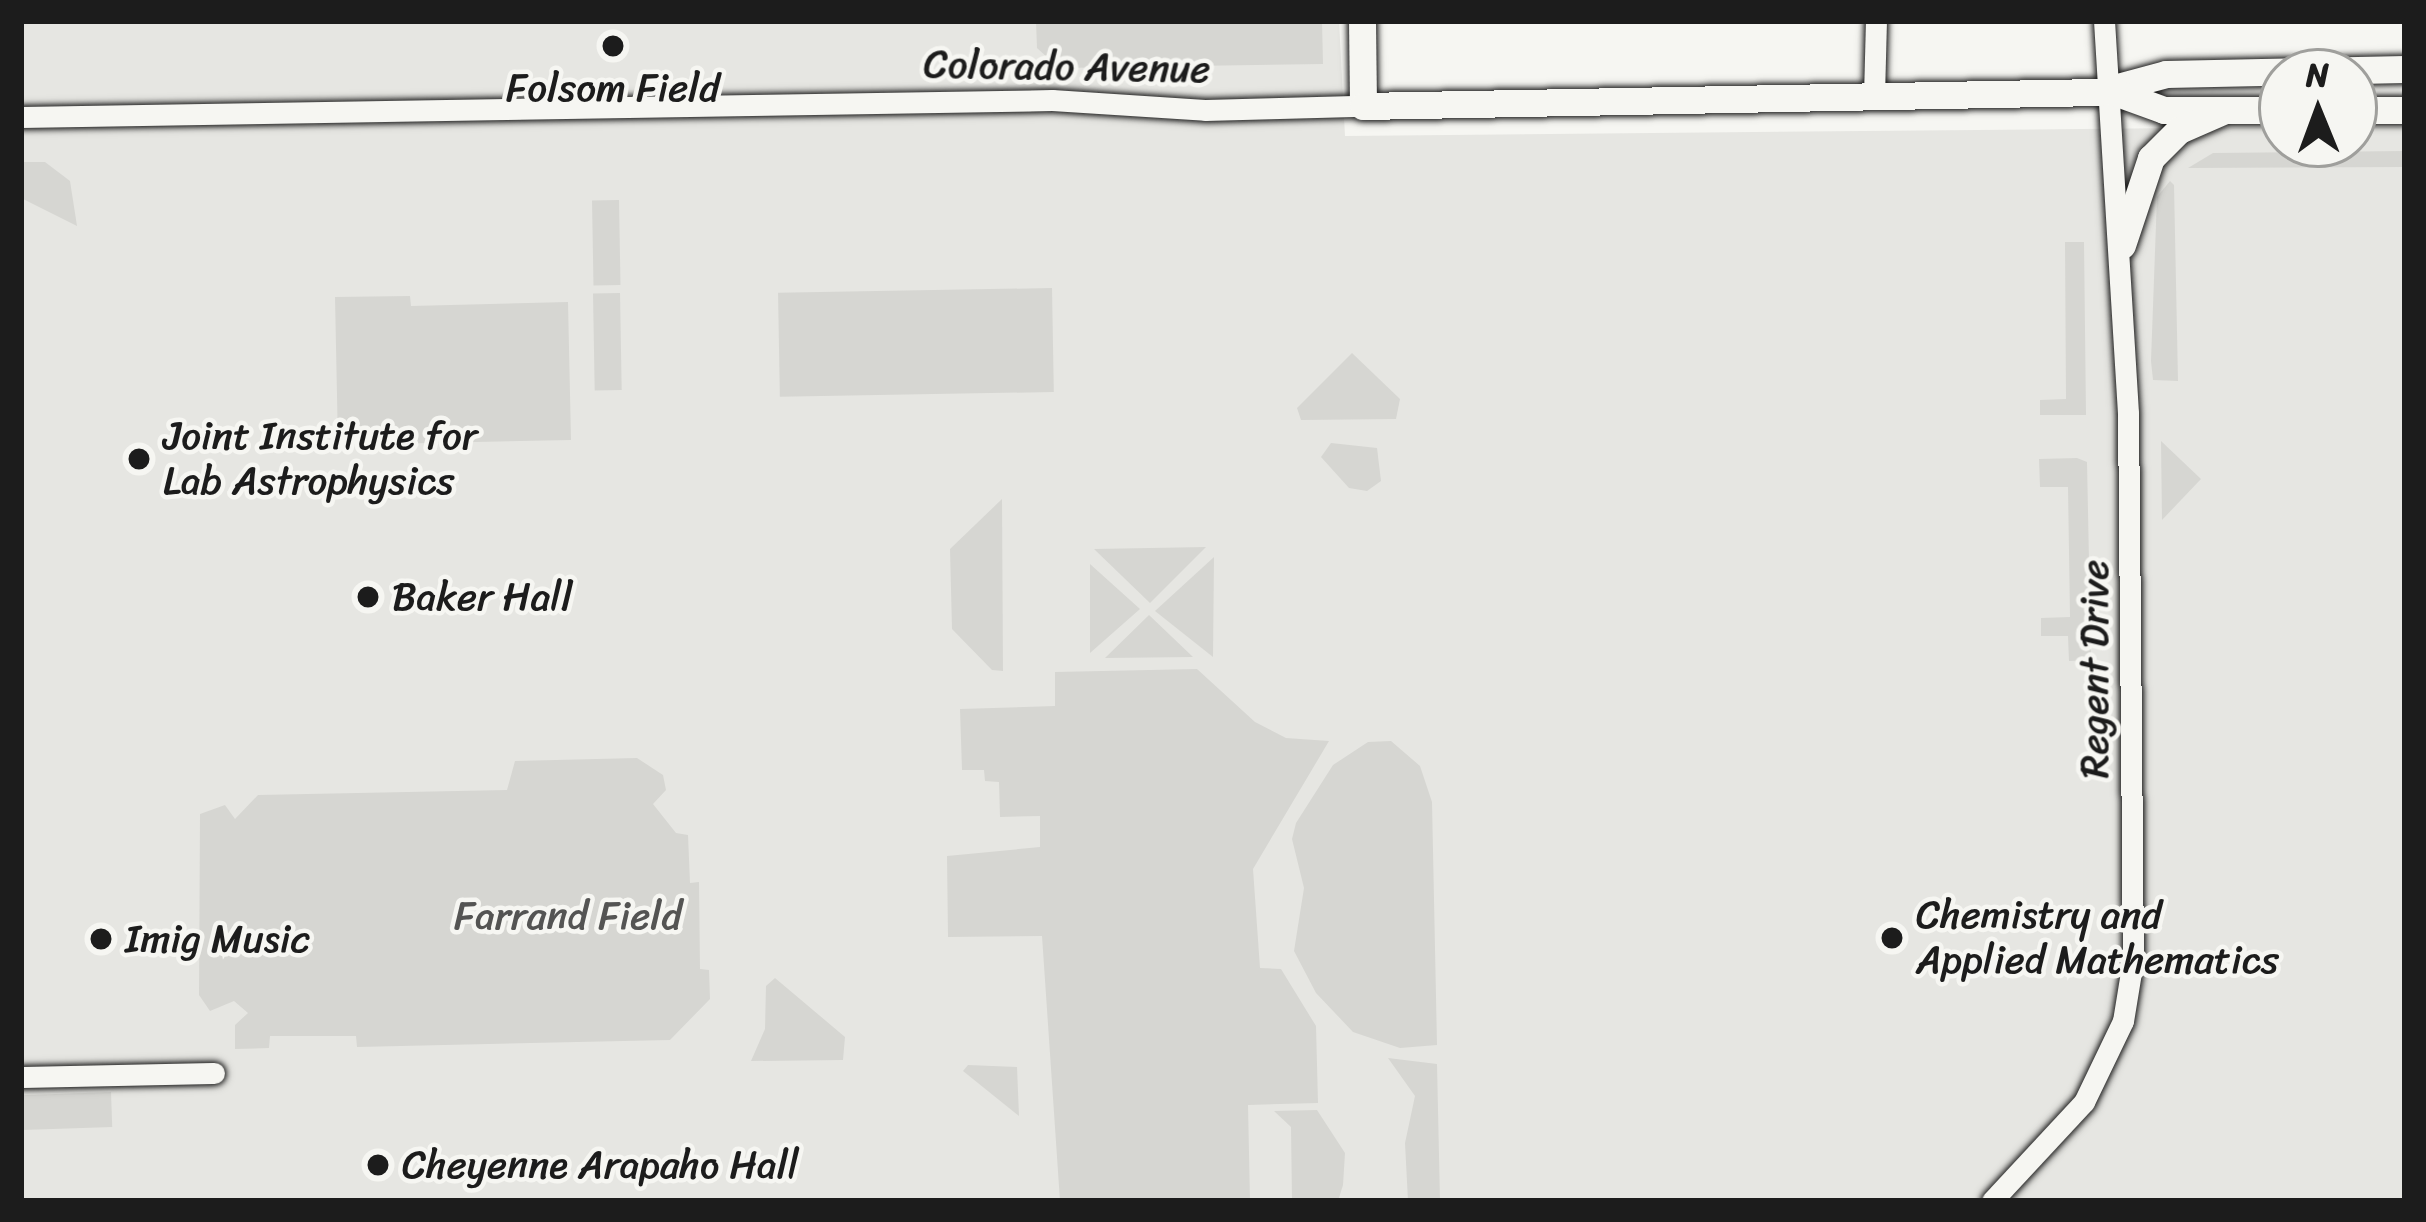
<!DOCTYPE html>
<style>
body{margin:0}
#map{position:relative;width:2426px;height:1222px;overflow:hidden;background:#f6f6f2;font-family:Sriracha,sans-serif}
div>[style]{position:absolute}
.built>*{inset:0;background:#e6e6e2}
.green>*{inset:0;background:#d6d6d2;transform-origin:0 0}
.roads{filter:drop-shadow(0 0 3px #1c1c1c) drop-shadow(0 0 3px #1c1c1c)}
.minor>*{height:21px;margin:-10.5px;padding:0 10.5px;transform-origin:10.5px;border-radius:10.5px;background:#f6f6f2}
.major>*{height:27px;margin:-13.5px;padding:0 13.5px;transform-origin:13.5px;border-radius:13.5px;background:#f6f6f2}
.dots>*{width:33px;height:33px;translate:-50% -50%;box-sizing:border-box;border:6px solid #f6f6f2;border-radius:50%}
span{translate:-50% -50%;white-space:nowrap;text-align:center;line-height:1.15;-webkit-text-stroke:9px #f6f6f2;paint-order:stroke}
.street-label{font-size:39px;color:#1c1c1c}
.poi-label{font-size:39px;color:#1c1c1c}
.left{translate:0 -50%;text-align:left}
.park-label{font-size:39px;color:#545453}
.frame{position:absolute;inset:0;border:24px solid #1c1c1c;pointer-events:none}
.north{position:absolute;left:2258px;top:48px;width:120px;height:120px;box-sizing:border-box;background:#f6f6f2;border:3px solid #9f9f9c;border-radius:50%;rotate:359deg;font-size:33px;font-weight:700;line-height:48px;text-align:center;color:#1c1c1c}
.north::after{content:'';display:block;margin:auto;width:42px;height:54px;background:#1c1c1c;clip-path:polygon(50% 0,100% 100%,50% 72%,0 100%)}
</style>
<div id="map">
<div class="built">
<div style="clip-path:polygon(21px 21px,1339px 21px,1345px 136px,2282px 127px,2282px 144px,2354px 144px,2354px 127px,2405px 127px,2405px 1201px,21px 1201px)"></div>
</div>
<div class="green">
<div style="clip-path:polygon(1036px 21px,1322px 21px,1323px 64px,1059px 68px,1037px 48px)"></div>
<div style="clip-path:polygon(2405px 151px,2405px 167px,2188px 168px,2213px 153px)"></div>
<div style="clip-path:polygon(21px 162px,45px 162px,70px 181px,77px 226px,21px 198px)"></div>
<div style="clip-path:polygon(2170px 181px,2174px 185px,2178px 381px,2153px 380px,2151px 361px,2157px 197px)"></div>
<div style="left:619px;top:200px;width:85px;height:27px;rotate:89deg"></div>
<div style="clip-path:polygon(2065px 242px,2084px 242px,2086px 415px,2040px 415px,2040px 400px,2066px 399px)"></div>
<div style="left:1052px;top:288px;width:104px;height:274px;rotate:89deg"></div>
<div style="left:620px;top:293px;width:97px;height:27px;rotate:89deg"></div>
<div style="clip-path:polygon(410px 296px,411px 306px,568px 302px,571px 440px,338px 445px,335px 297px)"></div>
<div style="clip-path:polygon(1352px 353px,1400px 399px,1396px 419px,1301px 420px,1297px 408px)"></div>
<div style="clip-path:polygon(2161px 441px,2201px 479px,2162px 520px)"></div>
<div style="clip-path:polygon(1331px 443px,1377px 448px,1381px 481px,1367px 491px,1349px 488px,1321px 457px)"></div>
<div style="clip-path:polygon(2077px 458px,2087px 462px,2091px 660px,2069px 661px,2068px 636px,2041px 636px,2041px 618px,2070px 617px,2068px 487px,2040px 487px,2039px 459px)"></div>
<div style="clip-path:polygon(1002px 499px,1003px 671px,992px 670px,952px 629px,950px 549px)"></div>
<div style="clip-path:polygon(1206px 547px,1150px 603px,1094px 549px)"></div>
<div style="clip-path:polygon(1214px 557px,1213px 657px,1155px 611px)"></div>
<div style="clip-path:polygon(1090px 564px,1140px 609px,1090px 653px)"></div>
<div style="clip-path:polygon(1149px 615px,1193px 657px,1104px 658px,1105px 658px)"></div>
<div style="clip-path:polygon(1197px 669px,1255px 722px,1286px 738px,1329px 741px,1253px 869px,1260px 968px,1281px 969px,1316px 1026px,1318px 1103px,1248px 1105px,1250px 1201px,1060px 1201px,1042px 936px,948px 937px,947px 856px,1040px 847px,1040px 816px,1000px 817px,999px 782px,985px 781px,984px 770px,962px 770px,960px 709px,1055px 706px,1055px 672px)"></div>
<div style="clip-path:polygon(1391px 741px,1420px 766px,1432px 802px,1437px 1045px,1400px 1048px,1353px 1032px,1316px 993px,1294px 951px,1304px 888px,1292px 839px,1296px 823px,1333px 765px,1368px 742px)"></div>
<div style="clip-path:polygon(515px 761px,637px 758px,663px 775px,666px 790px,653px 804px,676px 833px,688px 835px,690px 883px,699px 882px,700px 969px,709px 970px,710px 999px,670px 1040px,357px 1047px,356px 1036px,270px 1036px,269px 1048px,235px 1049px,235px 1025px,248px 1013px,234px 1001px,210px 1011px,199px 995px,200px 814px,225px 805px,235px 819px,258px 795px,507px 790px)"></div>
<div style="clip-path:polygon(775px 978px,845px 1037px,843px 1060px,751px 1061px,765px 1029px,766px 986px)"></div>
<div style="clip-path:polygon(1388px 1058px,1437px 1064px,1440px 1201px,1408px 1201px,1405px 1143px,1415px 1096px)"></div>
<div style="clip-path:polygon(968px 1065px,1017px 1067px,1019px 1116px,963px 1071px)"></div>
<div style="left:111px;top:1092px;width:35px;height:90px;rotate:88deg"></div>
<div style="clip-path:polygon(1317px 1110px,1345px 1153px,1343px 1185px,1338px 1201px,1292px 1201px,1291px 1127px,1274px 1111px)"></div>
</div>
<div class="roads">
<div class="minor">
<div style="left:1874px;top:96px;width:75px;rotate:-88.5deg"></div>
<div style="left:21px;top:117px;width:1031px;rotate:-0.94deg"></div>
<div style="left:1052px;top:100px;width:153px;rotate:3.7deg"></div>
<div style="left:1205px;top:110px;width:158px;rotate:-1.5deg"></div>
<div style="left:21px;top:1077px;width:193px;rotate:-1.2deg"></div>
<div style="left:1992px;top:1201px;width:135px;rotate:-47.1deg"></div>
<div style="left:2084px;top:1102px;width:90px;rotate:-64.3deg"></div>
<div style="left:2123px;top:1021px;width:62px;rotate:-80.7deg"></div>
<div style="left:2133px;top:960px;width:547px;rotate:-90.52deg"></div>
<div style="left:2128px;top:413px;width:393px;rotate:-93.5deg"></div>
</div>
<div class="major">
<div style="left:1362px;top:21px;width:85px;rotate:89.3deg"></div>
<div style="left:1363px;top:106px;width:736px;rotate:-1.09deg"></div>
<div style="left:2099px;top:92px;width:69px;rotate:-15deg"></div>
<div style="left:2166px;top:74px;width:239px;rotate:-1.2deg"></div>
<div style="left:2112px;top:91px;width:55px;rotate:20.1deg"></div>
<div style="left:2164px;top:110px;width:118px"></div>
<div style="left:2354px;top:110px;width:51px"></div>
<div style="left:2122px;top:245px;width:92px;rotate:-71.6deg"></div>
<div style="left:2151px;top:158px;width:40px;rotate:-45deg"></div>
<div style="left:2179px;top:130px;width:48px;rotate:-23.4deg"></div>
</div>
</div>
<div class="dots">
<div style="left:613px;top:46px;background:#1c1c1c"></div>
<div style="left:139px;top:459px;background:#1c1c1c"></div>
<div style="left:368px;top:597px;background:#1c1c1c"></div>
<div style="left:1892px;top:938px;background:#1c1c1c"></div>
<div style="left:101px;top:939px;background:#1c1c1c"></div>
<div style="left:378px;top:1165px;background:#1c1c1c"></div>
</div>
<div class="street-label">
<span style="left:1067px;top:67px;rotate:1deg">Colorado Avenue</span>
<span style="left:2095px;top:669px;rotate:-90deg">Regent Drive</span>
</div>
<div class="poi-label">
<span style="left:613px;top:88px">Folsom Field</span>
<span class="left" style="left:163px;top:459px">Joint Institute for<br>Lab Astrophysics</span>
<span class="left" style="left:392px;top:597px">Baker Hall</span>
<span class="left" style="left:1916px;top:938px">Chemistry and<br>Applied Mathematics</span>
<span class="left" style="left:125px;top:939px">Imig Music</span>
<span class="left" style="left:402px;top:1165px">Cheyenne Arapaho Hall</span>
</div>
<div class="park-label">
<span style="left:568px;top:916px">Farrand Field</span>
</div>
<div class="frame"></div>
<div class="north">N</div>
</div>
